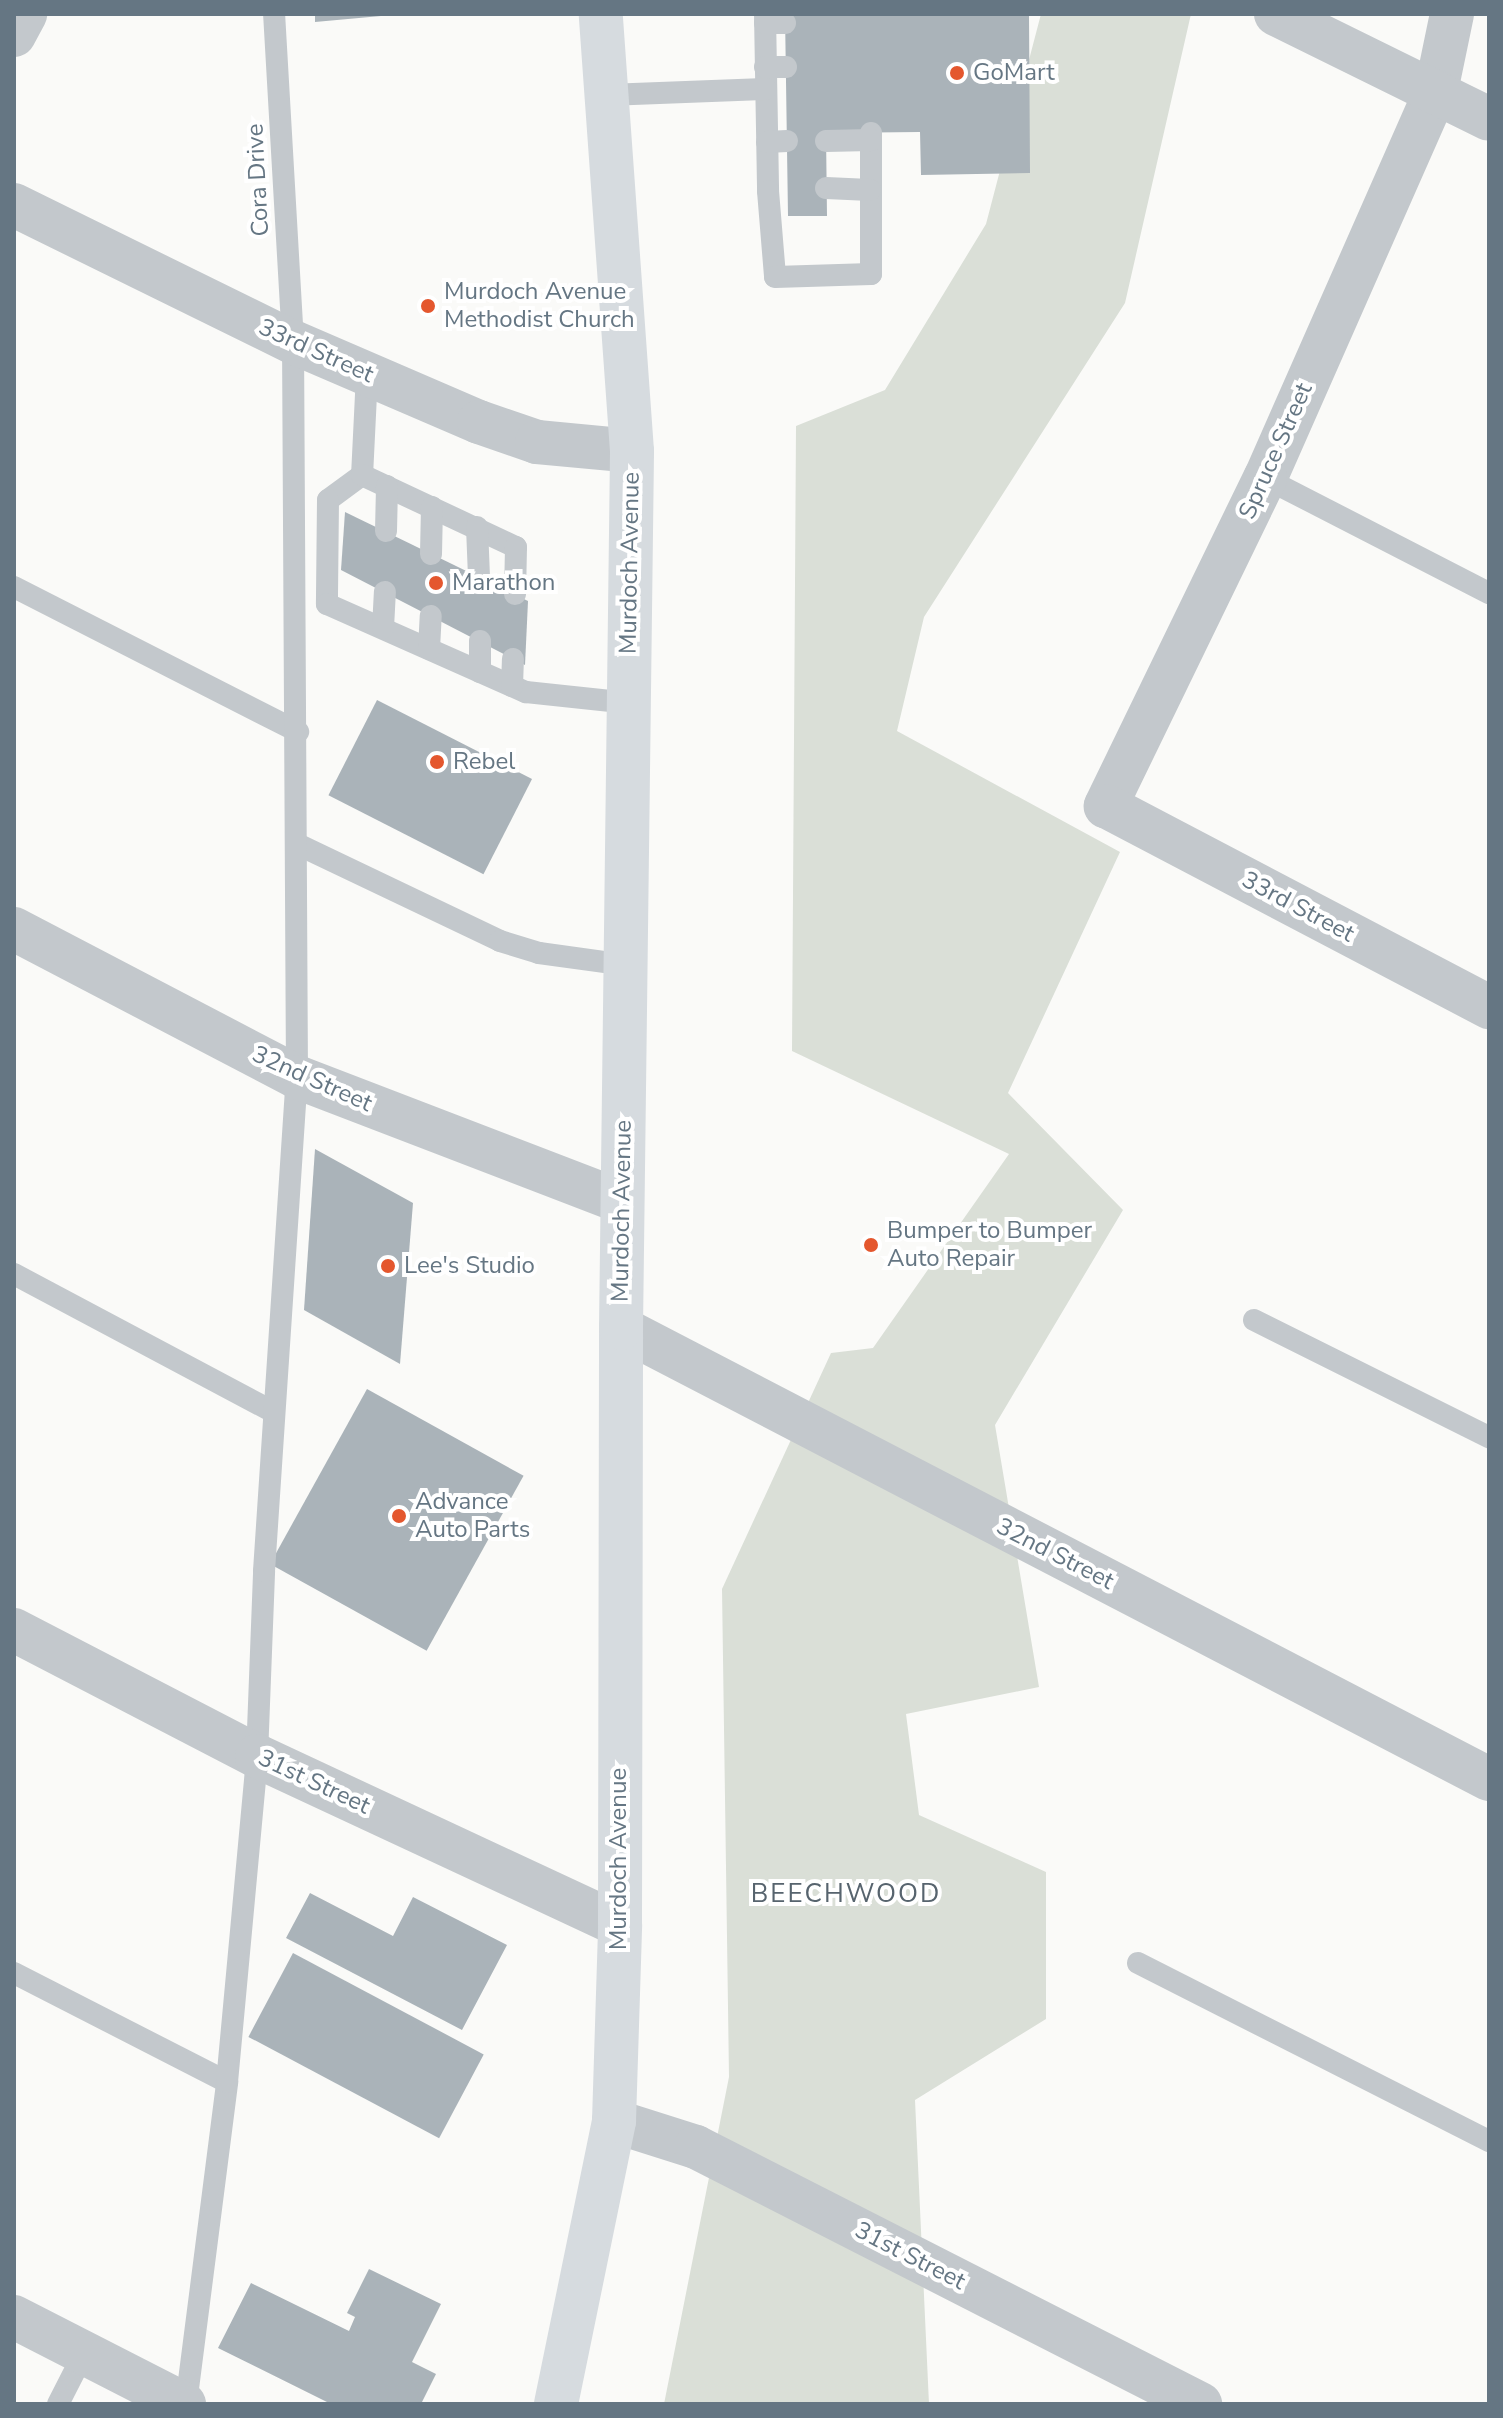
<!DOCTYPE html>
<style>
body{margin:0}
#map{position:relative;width:1503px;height:2418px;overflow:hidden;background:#fafaf8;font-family:"Nunito Sans",sans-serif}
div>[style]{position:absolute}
.green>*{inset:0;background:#dadfd7}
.building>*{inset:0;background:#aab3b9;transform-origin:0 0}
.service>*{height:22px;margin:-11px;padding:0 11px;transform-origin:11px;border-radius:11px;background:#c3c8cc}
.minor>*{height:44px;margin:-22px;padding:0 22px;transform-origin:22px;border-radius:22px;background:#c3c8cc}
.tertiary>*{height:44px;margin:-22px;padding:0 22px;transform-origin:22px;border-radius:22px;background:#c3c8cc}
.primary>*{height:44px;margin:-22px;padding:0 22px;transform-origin:22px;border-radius:22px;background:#d6dbdf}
.dots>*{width:22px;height:22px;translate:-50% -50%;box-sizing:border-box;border:4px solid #fff;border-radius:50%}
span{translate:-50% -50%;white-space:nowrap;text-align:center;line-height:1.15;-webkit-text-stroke:8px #fff;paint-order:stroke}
.poi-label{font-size:24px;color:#657683}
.left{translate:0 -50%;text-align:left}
.street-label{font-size:24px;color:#657683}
.neighbourhood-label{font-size:26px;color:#57646e;letter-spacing:2px}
.frame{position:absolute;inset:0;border:16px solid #657683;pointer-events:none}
</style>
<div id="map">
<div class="green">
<div style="clip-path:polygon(1041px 14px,1191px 14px,1125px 303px,924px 617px,897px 731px,1120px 852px,1008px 1093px,1123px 1210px,995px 1425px,1039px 1687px,906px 1714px,919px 1815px,1046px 1872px,1046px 2019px,915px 2100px,929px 2404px,664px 2404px,729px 2077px,722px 1589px,831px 1353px,873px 1348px,1009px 1154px,792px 1051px,796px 426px,885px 390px,986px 224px)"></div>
</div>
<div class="building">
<div style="clip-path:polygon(315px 14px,381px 14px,381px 16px,315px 22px)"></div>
<div style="clip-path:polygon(785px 14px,1029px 14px,1030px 173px,921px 175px,920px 132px,826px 133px,827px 216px,788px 216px)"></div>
<div style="clip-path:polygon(345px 512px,528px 601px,525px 665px,341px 570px)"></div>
<div style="left:377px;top:700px;width:174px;height:107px;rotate:27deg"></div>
<div style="clip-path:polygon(315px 1149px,413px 1203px,400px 1364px,304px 1310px)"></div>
<div style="left:367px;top:1389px;width:179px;height:200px;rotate:29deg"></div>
<div style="clip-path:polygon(310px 1893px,393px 1936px,413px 1897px,507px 1945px,462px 2030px,286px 1938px)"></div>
<div style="left:293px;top:1953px;width:216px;height:95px;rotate:28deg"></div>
<div style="clip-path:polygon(369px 2269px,441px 2304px,412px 2362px,436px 2374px,421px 2404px,331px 2404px,218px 2348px,251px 2283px,349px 2331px,355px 2317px,347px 2313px)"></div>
</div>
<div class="service">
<div style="left:765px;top:14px;width:177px;rotate:89deg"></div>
<div style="left:768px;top:191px;width:86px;rotate:85.3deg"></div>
<div style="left:775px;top:277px;width:96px;rotate:-1.8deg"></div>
<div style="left:871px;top:274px;width:141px;rotate:-90deg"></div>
<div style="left:765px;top:23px;width:20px"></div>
<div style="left:765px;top:67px;width:21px"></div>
<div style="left:607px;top:95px;width:159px;rotate:-2.2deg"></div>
<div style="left:826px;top:141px;width:45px;rotate:-1.3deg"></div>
<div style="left:767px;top:142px;width:20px;rotate:-3deg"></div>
<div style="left:826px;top:188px;width:44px;rotate:2.6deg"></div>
<div style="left:367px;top:374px;width:101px;rotate:92.8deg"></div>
<div style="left:362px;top:475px;width:42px;rotate:143.7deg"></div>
<div style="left:328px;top:500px;width:104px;rotate:90.6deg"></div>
<div style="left:327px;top:604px;width:218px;rotate:23.9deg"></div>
<div style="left:526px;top:692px;width:104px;rotate:6.1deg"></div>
<div style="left:362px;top:475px;width:170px;rotate:25.1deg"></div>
<div style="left:516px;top:547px;width:47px;rotate:91.2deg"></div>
<div style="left:1265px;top:478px;width:252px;rotate:27.2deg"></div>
<div style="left:477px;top:527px;width:50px;rotate:87.7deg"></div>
<div style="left:386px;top:531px;width:45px;rotate:-88.7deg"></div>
<div style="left:431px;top:554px;width:47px;rotate:-88.8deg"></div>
<div style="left:14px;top:587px;width:319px;rotate:27deg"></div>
<div style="left:383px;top:628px;width:36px;rotate:-87deg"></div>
<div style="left:480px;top:641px;width:31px;rotate:90deg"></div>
<div style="left:429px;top:649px;width:33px;rotate:-87deg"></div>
<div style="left:512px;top:686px;width:27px;rotate:-88deg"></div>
<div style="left:297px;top:844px;width:225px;rotate:25.5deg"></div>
<div style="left:500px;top:941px;width:41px;rotate:17.1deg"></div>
<div style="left:539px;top:953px;width:87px;rotate:7.9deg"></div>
<div style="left:14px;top:1274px;width:294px;rotate:28deg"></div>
<div style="left:1254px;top:1320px;width:263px;rotate:26.5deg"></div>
<div style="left:1138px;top:1963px;width:394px;rotate:26.9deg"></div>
<div style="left:14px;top:1973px;width:239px;rotate:27.1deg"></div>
<div style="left:58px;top:2404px;width:57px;rotate:-63deg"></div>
<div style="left:186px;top:2404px;width:325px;rotate:-82.7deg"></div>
<div style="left:227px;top:2082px;width:327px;rotate:-84.7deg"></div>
<div style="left:257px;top:1756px;width:185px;rotate:-87.8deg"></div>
<div style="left:264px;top:1571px;width:495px;rotate:-86.2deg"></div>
<div style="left:297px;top:1077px;width:735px;rotate:-90.31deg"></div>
<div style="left:293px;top:342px;width:329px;rotate:-93.3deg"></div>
</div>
<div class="minor">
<div style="left:1452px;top:14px;width:79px;rotate:101.7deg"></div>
<div style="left:1436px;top:91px;width:423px;rotate:113.8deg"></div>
<div style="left:1265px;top:478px;width:365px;rotate:115.9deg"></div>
<div style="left:1106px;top:806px;width:433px;rotate:27.7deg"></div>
<div style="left:14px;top:35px;width:24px;rotate:-62deg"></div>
<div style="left:14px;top:205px;width:311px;rotate:26.2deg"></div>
<div style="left:293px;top:342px;width:202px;rotate:23.3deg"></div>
<div style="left:479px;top:422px;width:61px;rotate:19deg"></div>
<div style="left:537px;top:442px;width:95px;rotate:5.4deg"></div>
<div style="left:14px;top:929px;width:319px;rotate:27.6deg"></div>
<div style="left:297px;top:1077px;width:348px;rotate:21deg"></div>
<div style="left:621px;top:1328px;width:978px;rotate:27.46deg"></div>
<div style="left:14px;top:1630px;width:274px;rotate:27.4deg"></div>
<div style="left:257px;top:1756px;width:400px;rotate:25deg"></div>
<div style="left:14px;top:2317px;width:191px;rotate:27.1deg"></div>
</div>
<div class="tertiary">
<div style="left:1276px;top:14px;width:237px;rotate:26.2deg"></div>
<div style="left:614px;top:2121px;width:86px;rotate:17.6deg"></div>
<div style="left:696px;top:2147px;width:566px;rotate:27.02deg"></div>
</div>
<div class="primary">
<div style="left:556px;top:2404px;width:289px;rotate:-78.4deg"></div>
<div style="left:614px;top:2121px;width:196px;rotate:-88.2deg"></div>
<div style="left:620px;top:1925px;width:597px;rotate:-89.9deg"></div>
<div style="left:621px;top:1328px;width:877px;rotate:-89.28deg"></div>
<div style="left:632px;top:451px;width:438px;rotate:-94.1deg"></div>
</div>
<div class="dots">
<div style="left:957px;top:73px;background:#e4572e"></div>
<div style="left:428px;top:306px;background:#e4572e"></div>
<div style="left:436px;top:583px;background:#e4572e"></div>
<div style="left:437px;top:762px;background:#e4572e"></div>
<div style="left:871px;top:1245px;background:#e4572e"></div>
<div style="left:388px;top:1266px;background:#e4572e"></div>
<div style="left:399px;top:1516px;background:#e4572e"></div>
</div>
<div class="poi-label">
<span class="left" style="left:973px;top:73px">GoMart</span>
<span class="left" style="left:444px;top:306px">Murdoch Avenue<br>Methodist Church</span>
<span class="left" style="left:452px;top:583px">Marathon</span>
<span class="left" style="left:453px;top:762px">Rebel</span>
<span class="left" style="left:887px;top:1245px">Bumper to Bumper<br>Auto Repair</span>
<span class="left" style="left:404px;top:1266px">Lee's Studio</span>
<span class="left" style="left:415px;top:1516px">Advance<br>Auto Parts</span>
</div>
<div class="street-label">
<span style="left:258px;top:180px;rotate:-93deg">Cora Drive</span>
<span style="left:316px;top:351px;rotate:24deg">33rd Street</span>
<span style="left:1276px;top:451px;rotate:-66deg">Spruce Street</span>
<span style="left:630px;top:563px;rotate:-89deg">Murdoch Avenue</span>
<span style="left:1298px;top:907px;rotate:28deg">33rd Street</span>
<span style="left:312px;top:1079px;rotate:24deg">32nd Street</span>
<span style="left:622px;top:1211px;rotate:-89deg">Murdoch Avenue</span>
<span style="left:1055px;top:1554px;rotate:27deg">32nd Street</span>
<span style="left:314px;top:1782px;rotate:25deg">31st Street</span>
<span style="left:619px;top:1859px;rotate:-90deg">Murdoch Avenue</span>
<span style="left:910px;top:2256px;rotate:27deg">31st Street</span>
</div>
<div class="neighbourhood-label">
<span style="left:846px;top:1894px">BEECHWOOD</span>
</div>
<div class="frame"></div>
</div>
